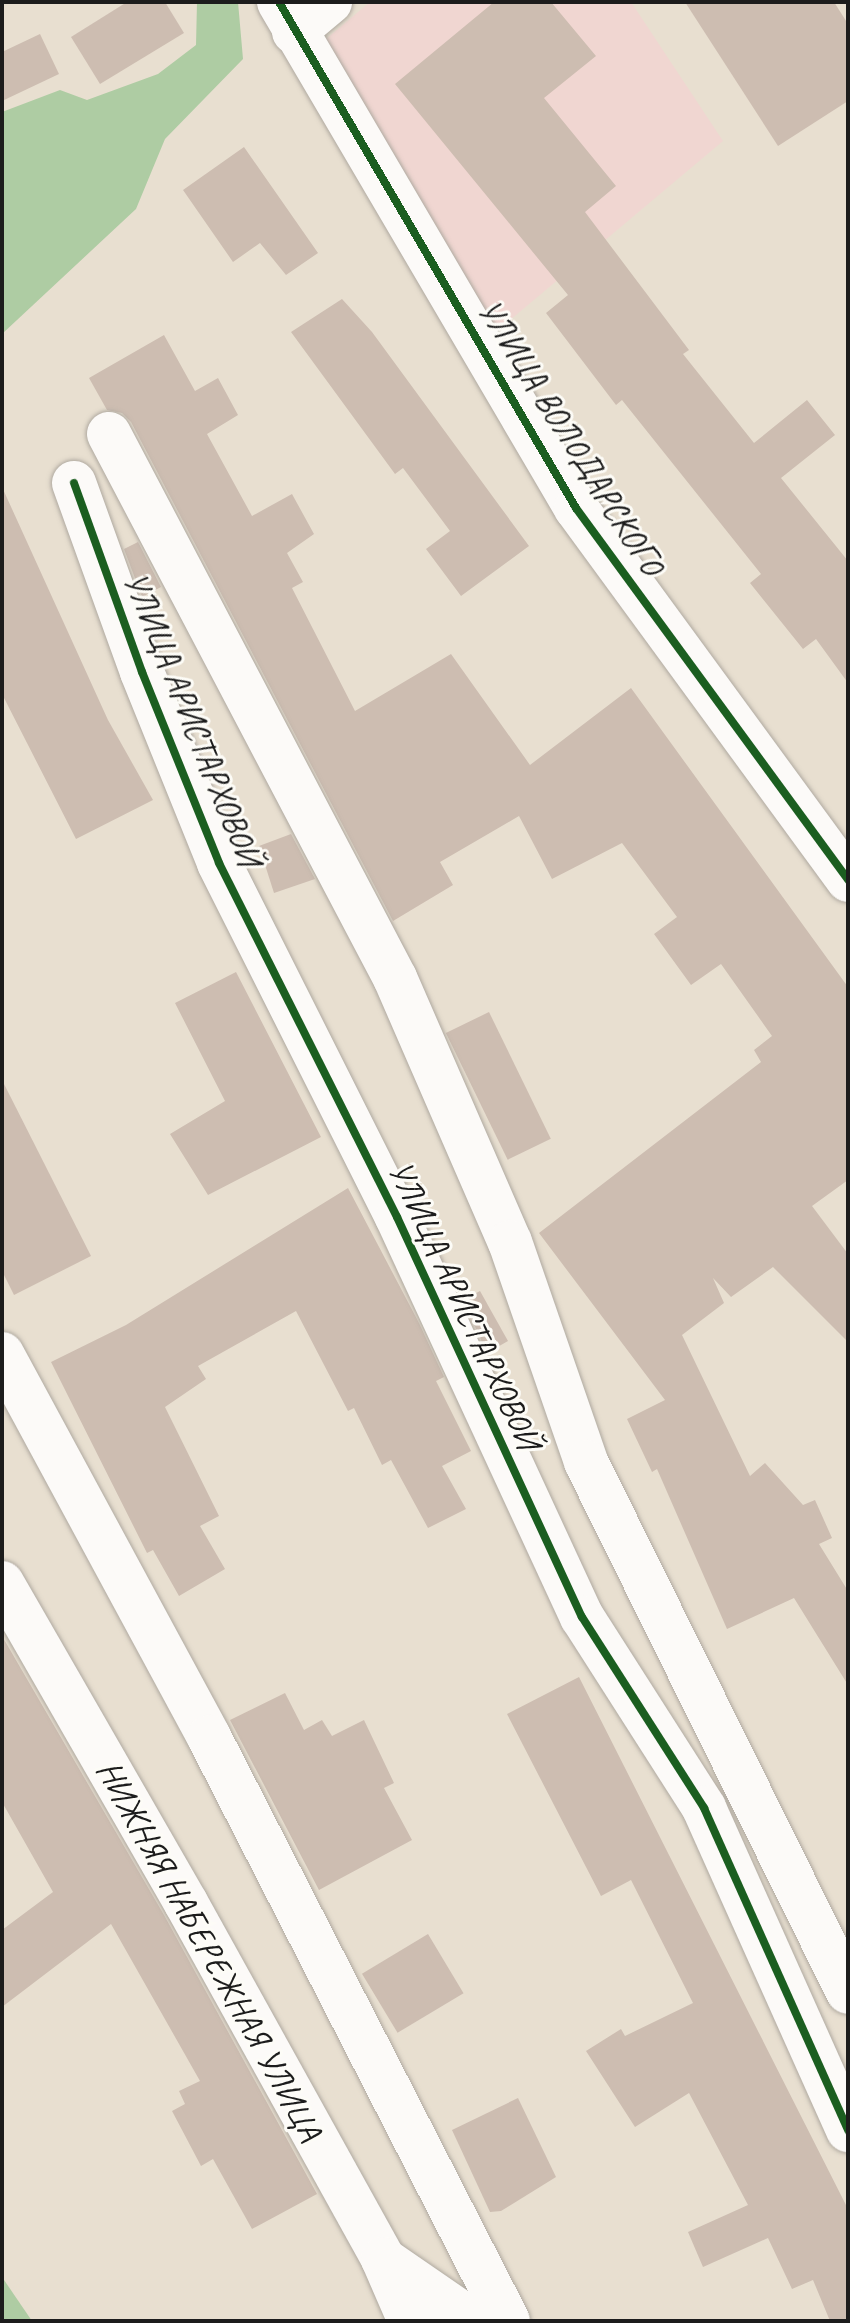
<!DOCTYPE html>
<meta charset="utf-8">
<style>
body{margin:0}
#map{position:relative;width:850px;height:2323px;overflow:hidden;background:#e8dfd0;font-family:Caveat,sans-serif}
div>[style]{position:absolute}
.built>*{inset:0;background:#f0d6d1}
.forest>*{inset:0;background:#aecca3}
.building>*{inset:0;background:#cdbdb1;transform-origin:0 0}
.roads{filter:drop-shadow(0 0 2px #afa9a0) drop-shadow(0 0 2px #afa9a0)}
.minor>*{height:44px;margin:-22px;padding:0 22px;transform-origin:22px;border-radius:22px;background:#fcfaf8}
.cycleway>*{height:8px;margin:-4px;padding:0 4px;transform-origin:4px;border-radius:4px;background:#1b5e20}
span{translate:-50% -50%;white-space:nowrap;text-align:center;line-height:1.15;-webkit-text-stroke:6px #fdfcf7;paint-order:stroke}
.street-label{font-size:34px;color:#1c1c1c}
.frame{position:absolute;inset:0;border:4px solid #1c1c1c;pointer-events:none}
</style>
<div id="map">
<div class="built">
<div style="clip-path:polygon(370px 2px,631px 2px,723px 141px,490px 337px,319px 45px)"></div>
</div>
<div class="forest">
<div style="clip-path:polygon(197px 2px,238px 2px,243px 59px,165px 139px,136px 209px,2px 334px,2px 112px,60px 90px,87px 100px,158px 74px,196px 45px)"></div>
<div style="clip-path:polygon(2px 2277px,32px 2321px,2px 2321px)"></div>
</div>
<div class="building">
<div style="clip-path:polygon(127px 2px,165px 2px,184px 33px,100px 84px,71px 37px)"></div>
<div style="clip-path:polygon(494px 2px,551px 2px,596px 56px,544px 98px,616px 186px,585px 212px,689px 350px,683px 354px,754px 443px,807px 400px,835px 435px,781px 478px,848px 561px,848px 683px,816px 639px,803px 649px,750px 583px,761px 574px,622px 400px,616px 405px,546px 313px,568px 295px,395px 84px)"></div>
<div style="clip-path:polygon(685px 2px,834px 2px,848px 24px,848px 101px,778px 146px)"></div>
<div style="clip-path:polygon(40px 34px,59px 74px,2px 101px,2px 52px)"></div>
<div style="clip-path:polygon(244px 147px,318px 253px,286px 275px,260px 243px,233px 262px,183px 190px)"></div>
<div style="clip-path:polygon(342px 299px,372px 332px,529px 546px,461px 596px,426px 549px,450px 531px,403px 468px,395px 474px,291px 332px)"></div>
<div style="clip-path:polygon(164px 335px,195px 391px,218px 378px,238px 415px,207px 434px,252px 516px,292px 494px,314px 534px,287px 553px,303px 582px,292px 588px,355px 711px,451px 654px,530px 765px,631px 688px,848px 987px,848px 1180px,812px 1206px,848px 1254px,848px 1342px,773px 1267px,731px 1297px,713px 1278px,724px 1303px,682px 1335px,750px 1476px,765px 1463px,803px 1505px,815px 1500px,832px 1538px,819px 1544px,848px 1591px,848px 1685px,794px 1598px,727px 1629px,657px 1469px,652px 1472px,627px 1419px,665px 1400px,539px 1233px,761px 1062px,754px 1050px,772px 1036px,721px 964px,691px 985px,654px 934px,677px 917px,622px 843px,552px 879px,519px 816px,440px 862px,453px 885px,393px 921px,131px 422px,122px 413px,107px 410px,89px 378px)"></div>
<div style="clip-path:polygon(2px 487px,108px 720px,153px 800px,76px 839px,2px 694px)"></div>
<div style="clip-path:polygon(138px 542px,161px 587px,142px 597px,124px 549px)"></div>
<div style="clip-path:polygon(291px 834px,315px 879px,274px 893px,259px 846px)"></div>
<div style="clip-path:polygon(236px 972px,321px 1137px,208px 1195px,170px 1134px,225px 1101px,175px 1003px)"></div>
<div style="left:489px;top:1012px;width:141px;height:48px;rotate:64deg"></div>
<div style="clip-path:polygon(2px 1080px,91px 1256px,14px 1295px,2px 1271px)"></div>
<div style="clip-path:polygon(348px 1188px,419px 1323px,444px 1377px,436px 1381px,471px 1451px,442px 1466px,466px 1509px,428px 1528px,391px 1460px,382px 1465px,354px 1408px,348px 1411px,296px 1311px,198px 1366px,206px 1379px,165px 1407px,219px 1516px,200px 1526px,225px 1569px,179px 1596px,153px 1550px,147px 1553px,51px 1362px,126px 1325px)"></div>
<div style="clip-path:polygon(480px 1291px,508px 1341px,487px 1353px,463px 1300px)"></div>
<div style="clip-path:polygon(2px 1636px,164px 1915px,317px 2194px,252px 2229px,213px 2159px,201px 2166px,172px 2111px,185px 2104px,179px 2091px,200px 2081px,111px 1924px,2px 2007px,2px 1930px,53px 1892px,2px 1802px)"></div>
<div style="clip-path:polygon(579px 1677px,848px 2209px,848px 2321px,830px 2321px,813px 2280px,792px 2289px,768px 2238px,703px 2267px,688px 2232px,748px 2205px,689px 2093px,635px 2127px,586px 2051px,621px 2029px,625px 2036px,693px 2003px,631px 1880px,601px 1896px,507px 1714px)"></div>
<div style="clip-path:polygon(285px 1693px,304px 1730px,322px 1720px,332px 1736px,364px 1720px,394px 1783px,384px 1788px,412px 1840px,319px 1890px,230px 1720px)"></div>
<div style="left:428px;top:1934px;width:69px;height:77px;rotate:59deg"></div>
<div style="clip-path:polygon(518px 2098px,556px 2177px,501px 2211px,490px 2212px,452px 2130px)"></div>
</div>
<div class="roads">
<div class="minor">
<div style="left:279px;top:2px;width:587px;rotate:59.59deg"></div>
<div style="left:576px;top:508px;width:461px;rotate:53.8deg"></div>
<div style="left:294px;top:32px;width:47px;rotate:-39.8deg"></div>
<div style="left:109px;top:434px;width:615px;rotate:62.27deg"></div>
<div style="left:395px;top:978px;width:288px;rotate:66.5deg"></div>
<div style="left:510px;top:1242px;width:233px;rotate:70.9deg"></div>
<div style="left:586px;top:1462px;width:591px;rotate:63.69deg"></div>
<div style="left:74px;top:483px;width:201px;rotate:70.2deg"></div>
<div style="left:142px;top:672px;width:206px;rotate:68deg"></div>
<div style="left:219px;top:863px;width:396px;rotate:63.3deg"></div>
<div style="left:397px;top:1217px;width:441px;rotate:65.2deg"></div>
<div style="left:582px;top:1617px;width:227px;rotate:57.4deg"></div>
<div style="left:704px;top:1808px;width:353px;rotate:65.9deg"></div>
<div style="left:2px;top:1354px;width:435px;rotate:61.6deg"></div>
<div style="left:209px;top:1737px;width:656px;rotate:62.89deg"></div>
<div style="left:2px;top:1583px;width:369px;rotate:60.1deg"></div>
<div style="left:186px;top:1903px;width:407px;rotate:61deg"></div>
<div style="left:383px;top:2259px;width:68px;rotate:66.5deg"></div>
<div style="left:383px;top:2259px;width:109px;rotate:34.6deg"></div>
</div>
</div>
<div class="cycleway">
<div style="left:279px;top:2px;width:587px;rotate:59.59deg"></div>
<div style="left:576px;top:508px;width:461px;rotate:53.8deg"></div>
<div style="left:74px;top:483px;width:201px;rotate:70.2deg"></div>
<div style="left:142px;top:672px;width:206px;rotate:68deg"></div>
<div style="left:219px;top:863px;width:396px;rotate:63.3deg"></div>
<div style="left:397px;top:1217px;width:441px;rotate:65.2deg"></div>
<div style="left:582px;top:1617px;width:227px;rotate:57.4deg"></div>
<div style="left:704px;top:1808px;width:353px;rotate:65.9deg"></div>
</div>
<div class="street-label">
<span style="left:571px;top:437px;rotate:58deg">УЛИЦА ВОЛОДАРСКОГО</span>
<span style="left:193px;top:719px;rotate:68deg">УЛИЦА АРИСТАРХОВОЙ</span>
<span style="left:465px;top:1305px;rotate:65deg">УЛИЦА АРИСТАРХОВОЙ</span>
<span style="left:210px;top:1950px;rotate:61deg">НИЖНЯЯ НАБЕРЕЖНАЯ УЛИЦА</span>
</div>
<div class="frame"></div>
</div>
